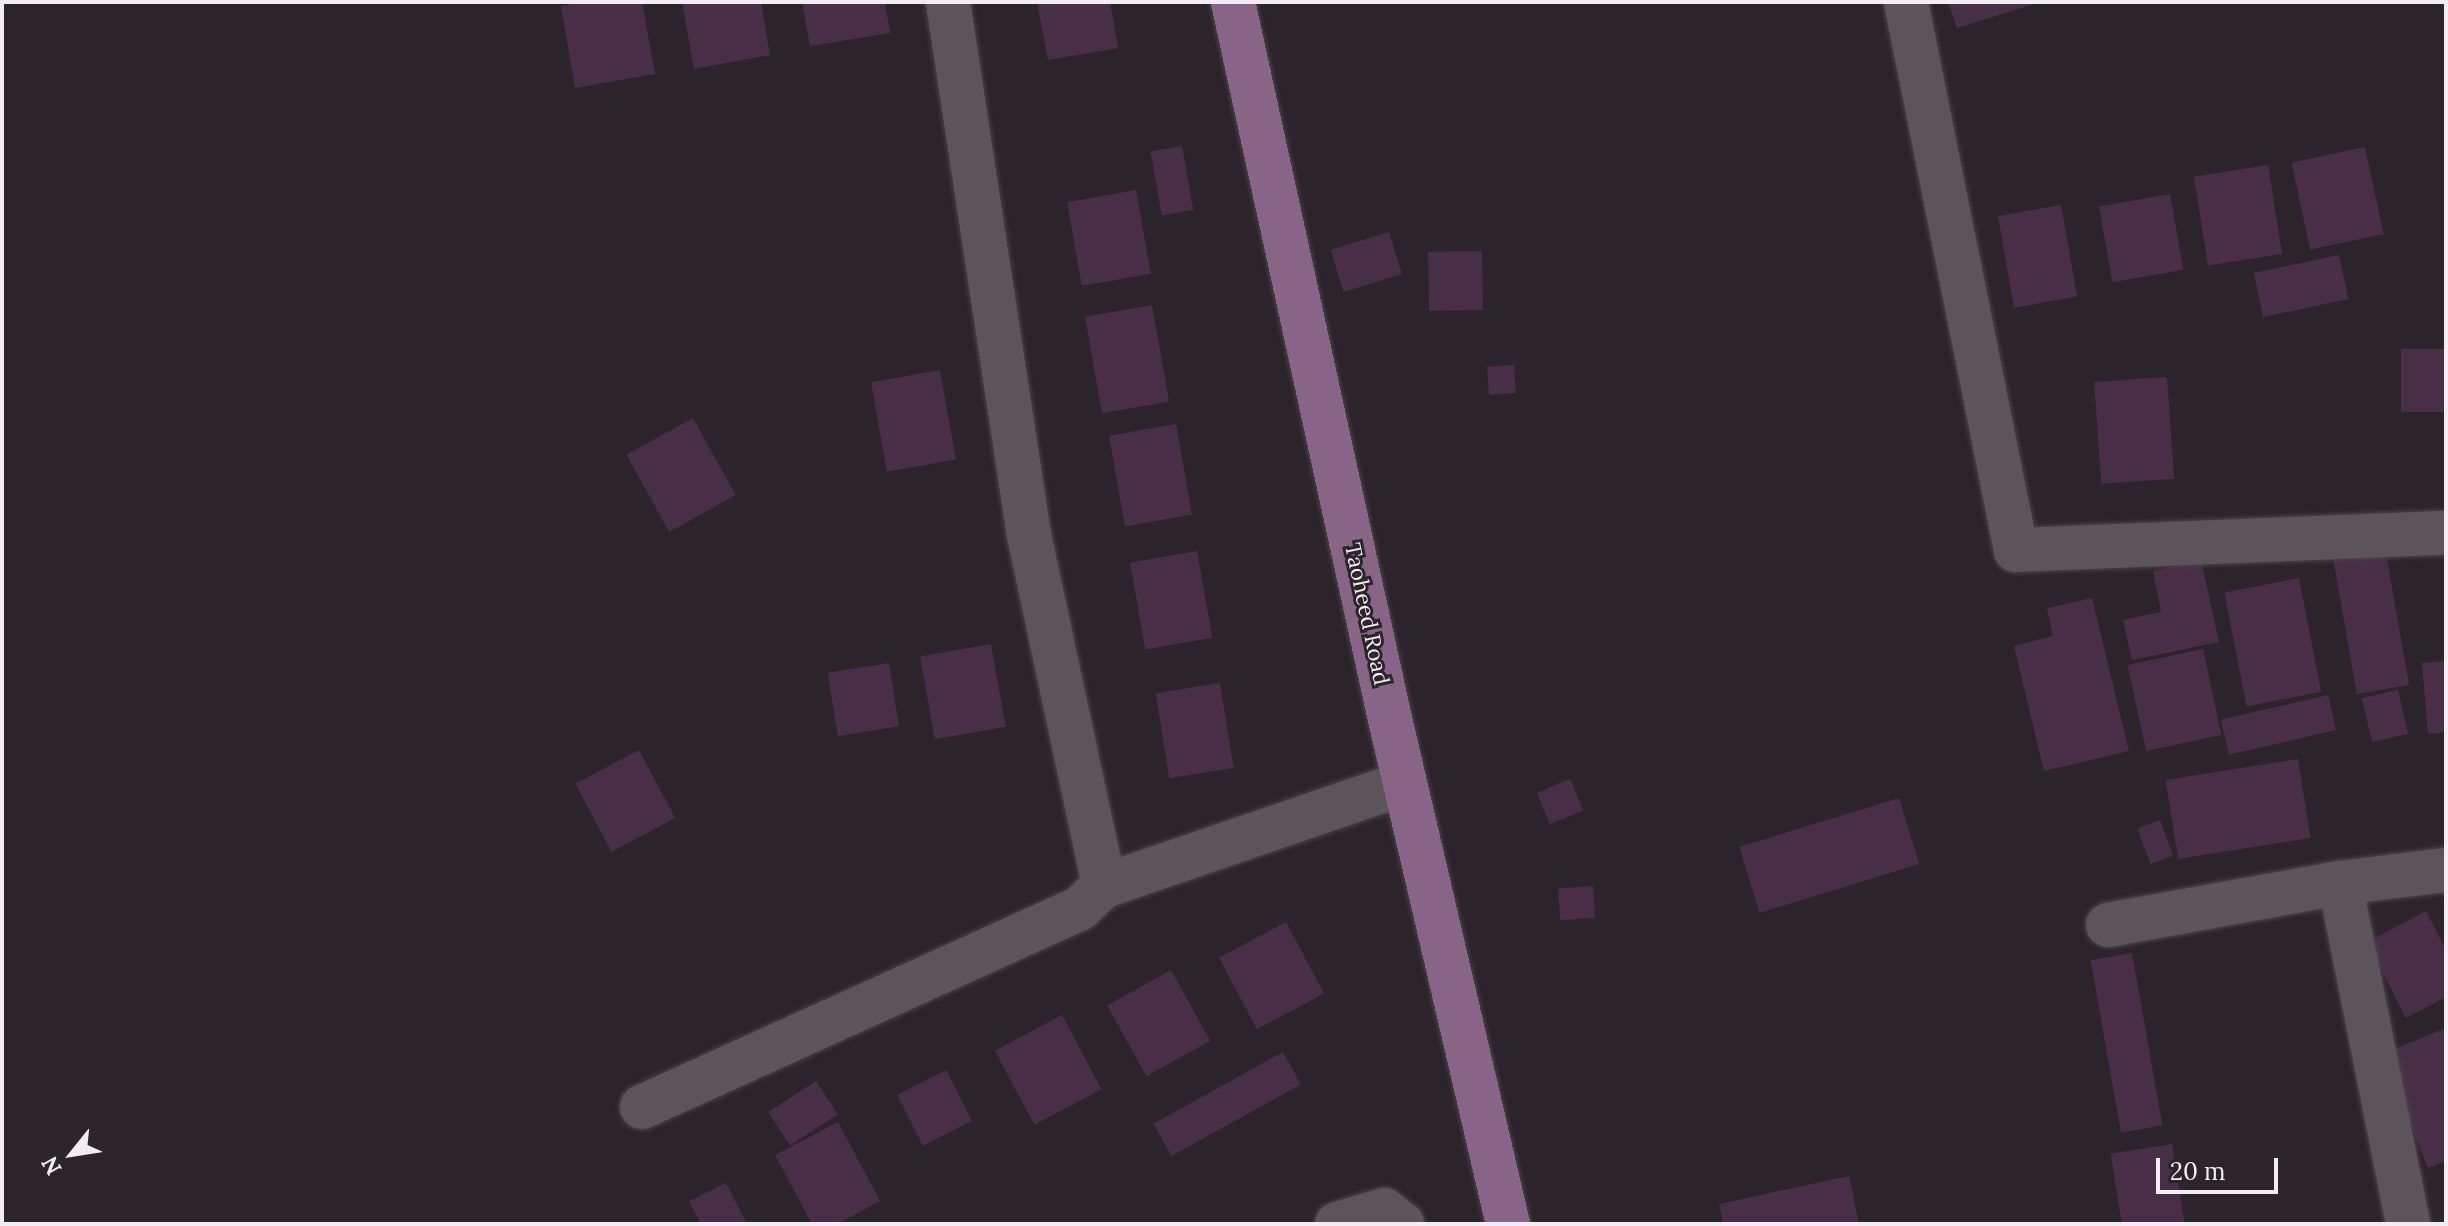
<!DOCTYPE html>
<style>
body{margin:0}
#map{position:relative;width:2448px;height:1226px;overflow:hidden;background:#2b252b;font-family:Lora,serif}
div>[style]{position:absolute}
.building>*{inset:0;background:#492e47;transform-origin:0 0}
.roads{filter:drop-shadow(0 0 2px #494448) drop-shadow(0 0 2px #494448)}
.minor>*{height:44px;margin:-22px;padding:0 22px;transform-origin:22px;border-radius:22px;background:#5c545b}
.major>*{height:44px;margin:-22px;padding:0 22px;transform-origin:22px;border-radius:22px;background:#886586}
span{translate:-50% -50%;white-space:nowrap;text-align:center;line-height:1.15;-webkit-text-stroke:6px #2b252b;paint-order:stroke}
.street-label{font-size:22px;color:#f1edf1}
.frame{position:absolute;inset:0;border:4px solid #f1edf1;pointer-events:none}
.north{position:absolute;left:32px;top:1114px;width:80px;height:80px;-webkit-text-stroke:6px #2b252b;paint-order:stroke;rotate:240deg;font-size:22px;font-weight:700;line-height:32px;text-align:center;color:#f1edf1}
.north::after{content:'';display:block;margin:auto;width:28px;height:36px;background:#f1edf1;clip-path:polygon(50% 0,100% 100%,50% 72%,0 100%)}
.scale{position:absolute;left:2156px;top:1158px;width:122px;height:36px;box-sizing:border-box;border:4px solid #f1edf1;border-top:0;padding-left:10px;font-size:24px;line-height:28px;white-space:nowrap;color:#f1edf1;-webkit-text-stroke:6px #2b252b;paint-order:stroke}
</style>
<div id="map">
<div class="building">
<div style="clip-path:polygon(584px 2px,642px 2px,655px 74px,575px 88px,561px 6px)"></div>
<div style="clip-path:polygon(682px 2px,761px 2px,770px 55px,694px 69px)"></div>
<div style="clip-path:polygon(802px 2px,885px 2px,890px 33px,810px 46px)"></div>
<div style="clip-path:polygon(1037px 2px,1110px 2px,1118px 48px,1048px 60px)"></div>
<div style="clip-path:polygon(1948px 2px,2037px 2px,2037px 3px,1957px 28px)"></div>
<div style="left:1182px;top:146px;width:65px;height:32px;rotate:80deg"></div>
<div style="left:2365px;top:147px;width:89px;height:75px;rotate:78deg"></div>
<div style="left:2268px;top:165px;width:90px;height:75px;rotate:81deg"></div>
<div style="left:1136px;top:190px;width:85px;height:70px;rotate:80deg"></div>
<div style="left:2170px;top:194px;width:77px;height:72px;rotate:80deg"></div>
<div style="left:2061px;top:205px;width:93px;height:64px;rotate:80deg"></div>
<div style="left:1389px;top:232px;width:44px;height:61px;rotate:73deg"></div>
<div style="left:1482px;top:251px;width:59px;height:54px;rotate:89deg"></div>
<div style="left:2339px;top:255px;width:45px;height:87px;rotate:78deg"></div>
<div style="left:1152px;top:305px;width:98px;height:68px;rotate:80deg"></div>
<div style="left:2401px;top:349px;width:45px;height:63px"></div>
<div style="left:1514px;top:365px;width:28px;height:27px;rotate:86deg"></div>
<div style="left:940px;top:370px;width:91px;height:70px;rotate:80deg"></div>
<div style="left:2167px;top:377px;width:102px;height:73px;rotate:86deg"></div>
<div style="left:693px;top:418px;width:88px;height:76px;rotate:61deg"></div>
<div style="left:1176px;top:424px;width:92px;height:68px;rotate:80deg"></div>
<div style="left:2385px;top:548px;width:139px;height:53px;rotate:80deg"></div>
<div style="left:1197px;top:551px;width:88px;height:68px;rotate:80deg"></div>
<div style="clip-path:polygon(2201px 561px,2219px 642px,2132px 660px,2123px 620px,2161px 612px,2153px 571px)"></div>
<div style="left:2299px;top:578px;width:116px;height:76px;rotate:79deg"></div>
<div style="clip-path:polygon(2092px 598px,2129px 751px,2044px 771px,2014px 646px,2053px 636px,2047px 608px)"></div>
<div style="left:991px;top:644px;width:84px;height:72px;rotate:80deg"></div>
<div style="left:2203px;top:649px;width:88px;height:77px;rotate:78deg"></div>
<div style="clip-path:polygon(2446px 661px,2446px 732px,2428px 734px,2422px 663px)"></div>
<div style="left:889px;top:663px;width:64px;height:62px;rotate:81deg"></div>
<div style="left:1220px;top:683px;width:86px;height:65px;rotate:81deg"></div>
<div style="left:2398px;top:690px;width:45px;height:37px;rotate:77deg"></div>
<div style="left:2328px;top:695px;width:36px;height:110px;rotate:77deg"></div>
<div style="left:639px;top:750px;width:77px;height:72px;rotate:62deg"></div>
<div style="left:2298px;top:759px;width:80px;height:134px;rotate:81deg"></div>
<div style="left:1570px;top:779px;width:34px;height:36px;rotate:67deg"></div>
<div style="left:1899px;top:798px;width:69px;height:167px;rotate:73deg"></div>
<div style="left:2160px;top:820px;width:38px;height:24px;rotate:70deg"></div>
<div style="left:1593px;top:886px;width:32px;height:35px;rotate:86deg"></div>
<div style="clip-path:polygon(2426px 911px,2446px 950px,2446px 997px,2406px 1018px,2367px 942px)"></div>
<div style="left:1286px;top:922px;width:81px;height:76px;rotate:62deg"></div>
<div style="left:2132px;top:953px;width:175px;height:42px;rotate:80deg"></div>
<div style="left:1171px;top:970px;width:81px;height:73px;rotate:61deg"></div>
<div style="left:1062px;top:1015px;width:84px;height:76px;rotate:62deg"></div>
<div style="clip-path:polygon(2446px 1028px,2446px 1161px,2428px 1168px,2382px 1054px)"></div>
<div style="left:1283px;top:1052px;width:37px;height:148px;rotate:61deg"></div>
<div style="left:946px;top:1070px;width:57px;height:55px;rotate:63deg"></div>
<div style="left:816px;top:1081px;width:40px;height:57px;rotate:57deg"></div>
<div style="clip-path:polygon(838px 1122px,880px 1201px,837px 1224px,812px 1224px,775px 1155px)"></div>
<div style="left:2172px;top:1144px;width:81px;height:62px;rotate:81deg"></div>
<div style="clip-path:polygon(1849px 1176px,1859px 1224px,1723px 1224px,1719px 1204px)"></div>
<div style="clip-path:polygon(726px 1183px,747px 1224px,701px 1224px,689px 1201px)"></div>
</div>
<div class="roads">
<div class="minor">
<div style="left:948px;top:2px;width:539px;rotate:81.36deg"></div>
<div style="left:1029px;top:535px;width:359px;rotate:77.9deg"></div>
<div style="left:1906px;top:2px;width:559px;rotate:78.65deg"></div>
<div style="left:2016px;top:550px;width:430px;rotate:-2.3deg"></div>
<div style="left:2340px;top:883px;width:348px;rotate:78.7deg"></div>
<div style="left:2108px;top:925px;width:236px;rotate:-10.3deg"></div>
<div style="left:2340px;top:883px;width:107px;rotate:-7deg"></div>
<div style="left:642px;top:1107px;width:481px;rotate:-24.4deg"></div>
<div style="left:1080px;top:908px;width:33px;rotate:-43deg"></div>
<div style="left:1104px;top:886px;width:318px;rotate:-18.9deg"></div>
<div style="left:1337px;top:1224px;width:49px;rotate:-16.6deg"></div>
<div style="left:1384px;top:1210px;width:23px;rotate:38deg"></div>
</div>
<div class="major">
<div style="left:1233px;top:2px;width:734px;rotate:77.65deg"></div>
<div style="left:1390px;top:719px;width:519px;rotate:76.85deg"></div>
</div>
</div>
<div class="street-label">
<span style="left:1367px;top:614px;rotate:78deg">Taoheed Road</span>
</div>
<div class="frame"></div>
<div class="north">N</div>
<div class="scale">20 m</div>
</div>
